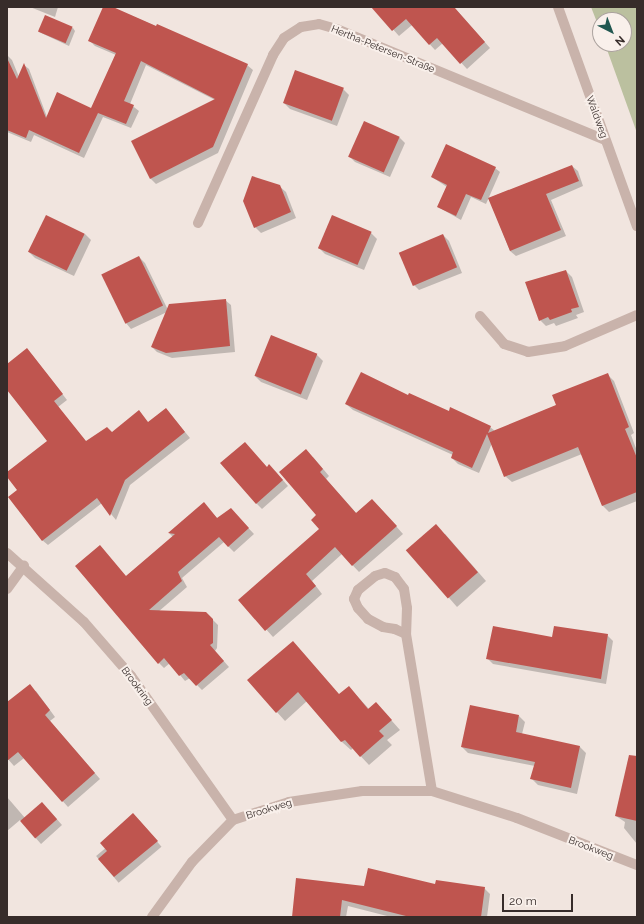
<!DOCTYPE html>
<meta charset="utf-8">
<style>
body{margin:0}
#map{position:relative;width:644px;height:924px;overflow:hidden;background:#f1e5df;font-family:Raleway,sans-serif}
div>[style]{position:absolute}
.green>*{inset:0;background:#bbc09f}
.shadow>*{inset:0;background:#0003;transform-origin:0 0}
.building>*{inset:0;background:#bf554f;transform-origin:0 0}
.street>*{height:10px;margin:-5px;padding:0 5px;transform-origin:5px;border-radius:5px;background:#c9b3ab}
span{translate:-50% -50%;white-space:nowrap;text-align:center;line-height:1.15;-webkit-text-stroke:4px #f9f0eb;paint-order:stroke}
.street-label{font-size:10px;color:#372c2a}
.frame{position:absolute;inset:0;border:8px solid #372c2a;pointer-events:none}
.north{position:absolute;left:592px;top:12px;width:40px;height:40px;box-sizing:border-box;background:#f9f0eb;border:1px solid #aba29e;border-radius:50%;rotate:138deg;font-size:11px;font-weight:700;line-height:16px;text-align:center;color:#372c2a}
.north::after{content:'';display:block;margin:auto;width:14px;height:18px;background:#215750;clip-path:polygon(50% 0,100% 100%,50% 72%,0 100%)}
.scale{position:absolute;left:502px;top:894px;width:71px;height:18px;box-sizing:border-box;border:2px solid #372c2a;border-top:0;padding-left:5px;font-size:12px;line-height:14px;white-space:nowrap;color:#372c2a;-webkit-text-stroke:3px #f9f0eb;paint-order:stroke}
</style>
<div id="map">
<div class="green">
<div style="clip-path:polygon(591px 7px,637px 7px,637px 133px,605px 44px,624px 44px,624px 20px,600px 20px,600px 30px)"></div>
</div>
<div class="shadow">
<div style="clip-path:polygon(30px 7px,58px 7px,55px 17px)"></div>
<div style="clip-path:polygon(104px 7px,111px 7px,247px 65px,253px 70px,218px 153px,156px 184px,151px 179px,132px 141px,215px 100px,146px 65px,130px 104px,139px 111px,131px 128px,103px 117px,84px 158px,34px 135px,31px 142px,7px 132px,7px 55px,12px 60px,19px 77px,24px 65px,29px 69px,47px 117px,92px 109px,116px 55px,95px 46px,90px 41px)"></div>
<div style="clip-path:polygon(373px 7px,454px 7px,490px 48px,467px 69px,443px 43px,435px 50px,412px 25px,399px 36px)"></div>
<div style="clip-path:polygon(73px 28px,75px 31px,69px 46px,39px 32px)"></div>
<div style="clip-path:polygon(343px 89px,349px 95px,337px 126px,290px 109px,284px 103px)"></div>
<div style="clip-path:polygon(399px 137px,405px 143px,390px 177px,355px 162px,349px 156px)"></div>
<div style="clip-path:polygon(572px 166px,578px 171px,583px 186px,551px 200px,566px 236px,516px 256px,510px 251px,489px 198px)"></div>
<div style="clip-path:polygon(495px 168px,500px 172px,486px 204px,471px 197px,461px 220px,438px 207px,447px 187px,432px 177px)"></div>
<div style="clip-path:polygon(279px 186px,286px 192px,296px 218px,261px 233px,255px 227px)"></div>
<div style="clip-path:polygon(371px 233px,377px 239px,364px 270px,325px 254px,319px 248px)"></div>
<div style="clip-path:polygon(85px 234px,91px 240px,74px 276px,35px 258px,29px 252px)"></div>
<div style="clip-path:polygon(443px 235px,449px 241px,462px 273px,419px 290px,413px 284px)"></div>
<div style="clip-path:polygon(139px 257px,145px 263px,168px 310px,225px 300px,231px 305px,235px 352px,172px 358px,157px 352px,152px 347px,167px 312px,131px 329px,126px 323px)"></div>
<div style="clip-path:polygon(566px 271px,572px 277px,584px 312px,576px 315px,578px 318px,556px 326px,554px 323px,546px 326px,540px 320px)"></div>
<div style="clip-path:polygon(271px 337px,317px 355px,323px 361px,307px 400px,261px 382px,255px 376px)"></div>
<div style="clip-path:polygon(32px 355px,67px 400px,58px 407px,86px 442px,149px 423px,166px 409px,190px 438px,130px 485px,116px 520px,102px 503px,48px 545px,42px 540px,18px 490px,7px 476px,7px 473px,49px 441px,7px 389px,7px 365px)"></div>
<div style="clip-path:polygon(607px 374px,614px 381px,634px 433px,631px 435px,637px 451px,637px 501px,609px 512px,603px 506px,582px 454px,512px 482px,505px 476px,492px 443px,479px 473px,458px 464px,452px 458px,453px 455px,353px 410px,346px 404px,408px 397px,490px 427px,495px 431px,557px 405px)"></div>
<div style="clip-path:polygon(313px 457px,329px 476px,326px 479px,357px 514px,379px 507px,403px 534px,359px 572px,342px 554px,312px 581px,322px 594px,273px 637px,240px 600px,320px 529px)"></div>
<div style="clip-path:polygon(267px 468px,275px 471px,288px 486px,262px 509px,256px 503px)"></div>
<div style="clip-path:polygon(204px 504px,217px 518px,236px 515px,254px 534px,234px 552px,224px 542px,182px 578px,187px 587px,158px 612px,206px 613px,218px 625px,217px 648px,215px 651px,229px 667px,202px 690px,190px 678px,185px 681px,170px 663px,164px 668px,159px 663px,126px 576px,173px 537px,169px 533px)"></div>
<div style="clip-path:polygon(445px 534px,486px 581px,457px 607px,407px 550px)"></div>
<div style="clip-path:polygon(607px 635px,613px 641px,606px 684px,493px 664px,488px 659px,553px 638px)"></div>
<div style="clip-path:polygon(249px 681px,340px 695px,349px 687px,369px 709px,384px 712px,400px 730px,387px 740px,392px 745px,369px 765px,353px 748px,351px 750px,342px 742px,307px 701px,285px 721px)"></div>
<div style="clip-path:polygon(36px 691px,55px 717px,50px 721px,100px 779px,68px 807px,24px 758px,14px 766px,7px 758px,7px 704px)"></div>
<div style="clip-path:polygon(519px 716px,525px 722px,522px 734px,580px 747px,586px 753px,577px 794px,538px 785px,532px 779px,535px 766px,468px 753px,462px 747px)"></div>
<div style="clip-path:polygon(637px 787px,637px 844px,624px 828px,625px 822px,616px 816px)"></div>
<div style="clip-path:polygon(7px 797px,25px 818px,48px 809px,62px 825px,41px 844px,20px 820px,7px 831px)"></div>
<div style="left:139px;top:820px;width:35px;height:56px;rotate:50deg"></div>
<div style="clip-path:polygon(436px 885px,484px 888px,490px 894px,487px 917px,391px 917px,348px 906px,346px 917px,293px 917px,365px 887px)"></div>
</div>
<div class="building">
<div style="clip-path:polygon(103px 7px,113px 7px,156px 26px,157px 24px,248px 64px,213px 147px,150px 179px,131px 141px,215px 99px,141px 61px,124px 101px,134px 105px,126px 124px,98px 113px,79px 153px,29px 130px,26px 138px,7px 130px,7px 58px,17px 79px,24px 63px,46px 118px,57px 92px,91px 108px,116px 53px,88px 41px)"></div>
<div style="clip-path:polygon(371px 7px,454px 7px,485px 42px,460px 64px,437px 38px,429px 45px,406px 19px,392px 31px)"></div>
<div style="left:45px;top:15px;width:30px;height:18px;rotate:23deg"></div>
<div style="left:295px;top:70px;width:52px;height:35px;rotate:20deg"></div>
<div style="left:364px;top:121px;width:39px;height:39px;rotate:24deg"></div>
<div style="clip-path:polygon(446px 144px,496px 167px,481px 200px,466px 194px,456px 216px,437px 207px,447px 185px,431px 177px)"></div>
<div style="clip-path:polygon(572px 165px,579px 181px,546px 194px,561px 230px,510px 251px,488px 198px)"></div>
<div style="clip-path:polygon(252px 176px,280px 185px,291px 212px,254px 228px,243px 201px)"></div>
<div style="left:46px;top:215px;width:43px;height:41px;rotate:26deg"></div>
<div style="left:332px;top:215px;width:43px;height:36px;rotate:23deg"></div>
<div style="left:443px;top:234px;width:36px;height:48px;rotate:67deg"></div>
<div style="left:139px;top:256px;width:55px;height:42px;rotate:64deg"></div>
<div style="clip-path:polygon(566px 270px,579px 307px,571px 309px,572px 312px,550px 320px,548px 317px,539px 321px,525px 282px)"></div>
<div style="clip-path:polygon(226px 299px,230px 346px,166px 353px,151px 347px,169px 304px)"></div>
<div style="left:271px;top:335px;width:50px;height:44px;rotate:22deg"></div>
<div style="clip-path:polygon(27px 348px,63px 394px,54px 401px,86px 441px,107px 427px,112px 432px,139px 410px,148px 422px,166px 408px,185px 432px,125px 480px,110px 516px,97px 498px,42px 541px,8px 497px,17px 490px,7px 477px,7px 472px,47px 441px,7px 390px,7px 364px)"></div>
<div style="clip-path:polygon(361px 372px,408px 395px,409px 393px,449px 411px,450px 407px,491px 426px,488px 433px,556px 405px,552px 395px,608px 373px,629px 427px,625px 429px,637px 458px,637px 492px,602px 506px,578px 447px,504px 477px,487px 434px,472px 468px,451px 458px,453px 452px,345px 404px)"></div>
<div style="clip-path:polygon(245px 442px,267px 467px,269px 464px,283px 480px,256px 504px,220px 463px)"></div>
<div style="clip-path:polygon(306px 449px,323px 469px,320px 472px,356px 513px,372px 499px,397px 526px,352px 566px,335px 547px,306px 574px,316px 586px,265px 631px,238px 600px,319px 529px,311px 520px,316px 515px,279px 472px)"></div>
<div style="clip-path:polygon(204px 502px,217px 518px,231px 508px,249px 528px,228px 547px,219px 537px,178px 572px,182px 581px,149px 610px,206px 612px,213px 619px,213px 643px,210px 645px,224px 661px,196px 686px,184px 673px,179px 676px,164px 658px,158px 664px,75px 566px,100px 545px,126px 576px,175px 534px,168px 533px)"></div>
<div style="left:436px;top:524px;width:64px;height:40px;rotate:49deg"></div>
<div style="clip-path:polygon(493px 626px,552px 637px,554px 626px,608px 634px,601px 679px,486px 659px)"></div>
<div style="clip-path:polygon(293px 641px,339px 694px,349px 686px,368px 709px,376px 702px,392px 720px,379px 731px,384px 736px,360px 757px,345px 740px,341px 742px,298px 692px,276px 713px,247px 680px)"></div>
<div style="clip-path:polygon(30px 684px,50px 710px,45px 715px,95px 773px,62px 802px,18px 752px,7px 761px,7px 702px)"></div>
<div style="clip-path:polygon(470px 705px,519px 715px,516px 732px,580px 746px,571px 788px,530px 779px,535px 762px,461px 747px)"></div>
<div style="clip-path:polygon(629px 755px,637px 756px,637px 821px,615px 816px)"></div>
<div style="left:42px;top:802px;width:23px;height:29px;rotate:49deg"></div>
<div style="clip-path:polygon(133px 813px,158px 841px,114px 877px,98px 859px,107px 851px,100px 843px)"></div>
<div style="clip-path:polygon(368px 868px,435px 884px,436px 880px,485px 887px,481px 917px,410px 917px,342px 900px,340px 917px,292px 917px,296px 878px,364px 886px)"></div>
</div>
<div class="street">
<div style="left:558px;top:7px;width:233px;rotate:70.2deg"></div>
<div style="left:198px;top:223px;width:184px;rotate:-65.9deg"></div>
<div style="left:273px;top:55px;width:20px;rotate:-57deg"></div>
<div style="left:284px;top:38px;width:20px;rotate:-33deg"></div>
<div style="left:301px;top:27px;width:18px;rotate:-9deg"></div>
<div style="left:319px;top:24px;width:19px;rotate:16deg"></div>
<div style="left:337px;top:29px;width:290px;rotate:22.5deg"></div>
<div style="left:480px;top:316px;width:37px;rotate:49deg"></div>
<div style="left:504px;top:344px;width:25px;rotate:18deg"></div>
<div style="left:528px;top:352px;width:37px;rotate:-9deg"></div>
<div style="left:565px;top:346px;width:78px;rotate:-23.3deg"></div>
<div style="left:7px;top:553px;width:103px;rotate:41.9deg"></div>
<div style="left:84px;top:622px;width:72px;rotate:49deg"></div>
<div style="left:131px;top:676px;width:176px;rotate:54.7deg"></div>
<div style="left:7px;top:589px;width:29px;rotate:-54deg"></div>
<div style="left:406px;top:634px;width:12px;rotate:-156deg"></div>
<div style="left:395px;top:629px;width:12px;rotate:-171deg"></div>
<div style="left:383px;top:627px;width:17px;rotate:-152deg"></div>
<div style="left:368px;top:619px;width:15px;rotate:-132deg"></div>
<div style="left:358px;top:608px;width:10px;rotate:-114deg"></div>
<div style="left:354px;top:599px;width:10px;rotate:-66deg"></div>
<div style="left:358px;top:590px;width:22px;rotate:-39deg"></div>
<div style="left:375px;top:576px;width:10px;rotate:-17deg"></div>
<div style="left:385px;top:573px;width:11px;rotate:22deg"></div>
<div style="left:395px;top:577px;width:15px;rotate:53deg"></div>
<div style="left:404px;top:589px;width:19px;rotate:81deg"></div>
<div style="left:407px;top:608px;width:26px;rotate:92deg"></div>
<div style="left:406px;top:634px;width:159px;rotate:80.6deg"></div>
<div style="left:152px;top:917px;width:68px;rotate:-54deg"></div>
<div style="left:192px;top:862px;width:59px;rotate:-45.7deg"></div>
<div style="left:233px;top:820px;width:59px;rotate:-17.8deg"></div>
<div style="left:289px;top:802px;width:74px;rotate:-8.6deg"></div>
<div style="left:362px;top:791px;width:70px"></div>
<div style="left:432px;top:791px;width:89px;rotate:17.6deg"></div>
<div style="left:517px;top:818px;width:129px;rotate:21.4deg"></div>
</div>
<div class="street-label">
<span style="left:383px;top:49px;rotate:22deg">Hertha-Petersen-Straße</span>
<span style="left:597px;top:117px;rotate:70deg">Waldweg</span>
<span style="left:137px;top:686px;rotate:53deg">Brookring</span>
<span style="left:269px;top:809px;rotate:-17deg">Brookweg</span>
<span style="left:591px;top:848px;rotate:21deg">Brookweg</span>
</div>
<div class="frame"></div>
<div class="north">N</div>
<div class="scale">20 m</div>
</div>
